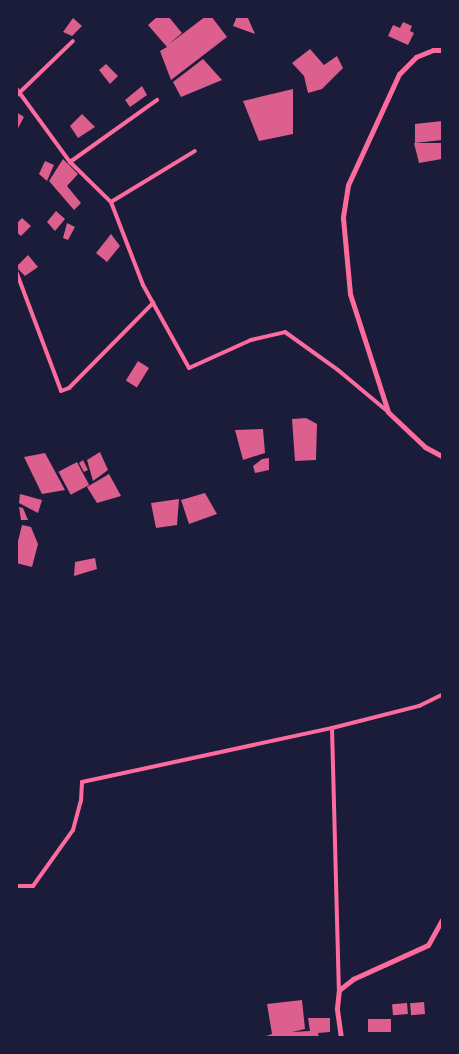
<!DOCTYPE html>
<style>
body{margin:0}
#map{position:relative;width:459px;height:1054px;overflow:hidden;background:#1b1b3a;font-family:"Libre Baskerville",serif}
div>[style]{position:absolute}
.building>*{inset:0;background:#dd5f8e;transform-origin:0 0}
.minor>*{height:4px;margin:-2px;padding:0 2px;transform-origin:2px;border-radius:2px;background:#ff6b9d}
.tertiary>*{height:5px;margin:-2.5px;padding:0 2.5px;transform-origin:2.5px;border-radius:2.5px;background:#ff6b9d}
span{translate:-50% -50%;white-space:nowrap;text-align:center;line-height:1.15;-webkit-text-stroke:5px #1b1b3a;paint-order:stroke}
.frame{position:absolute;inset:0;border:18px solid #1b1b3a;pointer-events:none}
</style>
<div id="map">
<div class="building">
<div style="clip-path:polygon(158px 16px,168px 16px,182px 33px,168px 45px,206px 16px,211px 16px,227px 37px,171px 80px,160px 51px,167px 47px,148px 25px)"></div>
<div style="clip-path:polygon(237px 16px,247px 16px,255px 34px,233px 26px)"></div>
<div style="clip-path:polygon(73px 18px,82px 26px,72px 36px,63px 32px)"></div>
<div style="clip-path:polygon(403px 22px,412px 26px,410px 31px,414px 33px,408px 45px,388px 36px,393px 25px,400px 28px)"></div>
<div style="clip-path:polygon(310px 49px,324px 65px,337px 56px,343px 68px,322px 89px,308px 93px,304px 76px,292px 63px)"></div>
<div style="clip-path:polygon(203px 59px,222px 80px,181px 97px,173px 82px)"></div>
<div style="clip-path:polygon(106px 64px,118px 76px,110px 84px,99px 70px)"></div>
<div style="clip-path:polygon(142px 86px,147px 95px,130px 107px,125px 100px)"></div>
<div style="clip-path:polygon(293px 89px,293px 134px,259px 141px,243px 101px)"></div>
<div style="clip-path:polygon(16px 112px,24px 117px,16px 132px)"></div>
<div style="clip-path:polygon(82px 114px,95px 127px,78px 138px,70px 126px)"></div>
<div style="clip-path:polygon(442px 121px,442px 140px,415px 143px,415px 124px)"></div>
<div style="clip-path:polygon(414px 143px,442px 143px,442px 159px,419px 163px)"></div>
<div style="clip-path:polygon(63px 159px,78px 174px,67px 186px,81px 203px,74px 210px,49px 181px)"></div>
<div style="clip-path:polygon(45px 161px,54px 165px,47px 181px,39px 174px)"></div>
<div style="clip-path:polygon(56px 211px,65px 219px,55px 231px,47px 222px)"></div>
<div style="clip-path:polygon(22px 218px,31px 226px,21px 236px,16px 232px,16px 224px)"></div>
<div style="clip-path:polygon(67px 223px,75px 227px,68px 240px,63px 238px)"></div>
<div style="clip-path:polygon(111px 234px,120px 246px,107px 262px,96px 253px)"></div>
<div style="clip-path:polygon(28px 255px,38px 267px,25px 276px,16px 267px)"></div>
<div style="left:138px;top:361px;width:13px;height:23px;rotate:32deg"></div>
<div style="clip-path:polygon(306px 418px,317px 424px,316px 460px,295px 461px,292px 419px)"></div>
<div style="clip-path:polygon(263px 429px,265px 453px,243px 460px,235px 430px)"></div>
<div style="clip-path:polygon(100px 452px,108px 470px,93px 481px,87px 460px)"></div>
<div style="clip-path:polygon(45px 453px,65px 490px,42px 494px,24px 457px)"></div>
<div style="clip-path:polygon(269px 458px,269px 470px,255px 473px,253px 466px,262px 459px)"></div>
<div style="clip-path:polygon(83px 460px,88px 470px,84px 472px,79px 463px)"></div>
<div style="left:77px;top:462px;width:26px;height:21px;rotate:62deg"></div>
<div style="clip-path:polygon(109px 474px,121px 496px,97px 503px,87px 487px)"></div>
<div style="clip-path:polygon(205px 493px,217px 514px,189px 524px,181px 500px)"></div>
<div style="clip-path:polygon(20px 494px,42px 500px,38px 513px,19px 503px)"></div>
<div style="clip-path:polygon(179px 499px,177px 525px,156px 528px,151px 503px)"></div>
<div style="clip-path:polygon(19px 507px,23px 508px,28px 520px,21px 520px)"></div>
<div style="clip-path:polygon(22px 525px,31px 527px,38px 544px,32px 567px,16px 563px,16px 549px)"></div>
<div style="clip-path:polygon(95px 558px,97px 569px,74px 576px,75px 562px)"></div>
<div style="clip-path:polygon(302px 1000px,305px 1029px,292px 1032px,310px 1031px,308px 1018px,330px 1018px,330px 1032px,318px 1033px,319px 1038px,260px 1038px,272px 1034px,267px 1004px)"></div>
<div style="left:424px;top:1002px;width:12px;height:14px;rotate:85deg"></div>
<div style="left:407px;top:1003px;width:11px;height:15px;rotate:85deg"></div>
<div style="left:368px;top:1019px;width:23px;height:13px"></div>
</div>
<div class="minor">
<div style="left:16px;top:88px;width:92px;rotate:53.9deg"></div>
<div style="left:70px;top:162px;width:57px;rotate:44.3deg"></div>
<div style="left:111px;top:202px;width:89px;rotate:68.9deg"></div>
<div style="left:143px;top:285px;width:95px;rotate:61deg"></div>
<div style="left:189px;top:368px;width:68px;rotate:-24.3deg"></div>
<div style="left:251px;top:340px;width:35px;rotate:-13deg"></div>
<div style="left:285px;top:332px;width:65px;rotate:35.6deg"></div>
<div style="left:338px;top:370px;width:64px;rotate:39.9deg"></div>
<div style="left:16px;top:96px;width:79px;rotate:-44deg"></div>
<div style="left:70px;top:162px;width:107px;rotate:-35.5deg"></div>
<div style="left:111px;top:202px;width:98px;rotate:-31.3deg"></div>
<div style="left:16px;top:271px;width:128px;rotate:69.4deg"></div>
<div style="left:61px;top:391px;width:9px;rotate:-21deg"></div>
<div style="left:69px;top:388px;width:120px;rotate:-45.3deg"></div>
<div style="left:332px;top:728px;width:261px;rotate:88.5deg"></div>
<div style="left:16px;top:886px;width:17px"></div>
<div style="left:33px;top:886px;width:69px;rotate:-54.5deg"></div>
<div style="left:73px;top:830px;width:30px;rotate:-75deg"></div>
<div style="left:81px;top:801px;width:19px;rotate:-87deg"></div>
<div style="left:82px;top:782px;width:256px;rotate:-12.2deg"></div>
<div style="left:332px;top:728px;width:90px;rotate:-14.2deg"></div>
<div style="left:419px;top:706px;width:25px;rotate:-26deg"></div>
</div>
<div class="tertiary">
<div style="left:442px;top:50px;width:9px;rotate:180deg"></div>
<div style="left:433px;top:50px;width:18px;rotate:158deg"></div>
<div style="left:416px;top:57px;width:24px;rotate:135deg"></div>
<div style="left:399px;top:74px;width:122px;rotate:114.7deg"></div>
<div style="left:348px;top:185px;width:33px;rotate:99deg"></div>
<div style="left:343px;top:218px;width:76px;rotate:84.7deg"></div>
<div style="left:350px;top:294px;width:124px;rotate:72.1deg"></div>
<div style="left:388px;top:412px;width:51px;rotate:43.4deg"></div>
<div style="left:425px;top:447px;width:19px;rotate:28deg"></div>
<div style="left:341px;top:1038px;width:30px;rotate:-98deg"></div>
<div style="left:337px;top:1008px;width:18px;rotate:-84deg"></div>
<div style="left:339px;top:990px;width:18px;rotate:-38deg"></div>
<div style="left:353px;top:979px;width:82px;rotate:-24.4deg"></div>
<div style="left:428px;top:945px;width:29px;rotate:-61deg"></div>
</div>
<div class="frame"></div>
</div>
